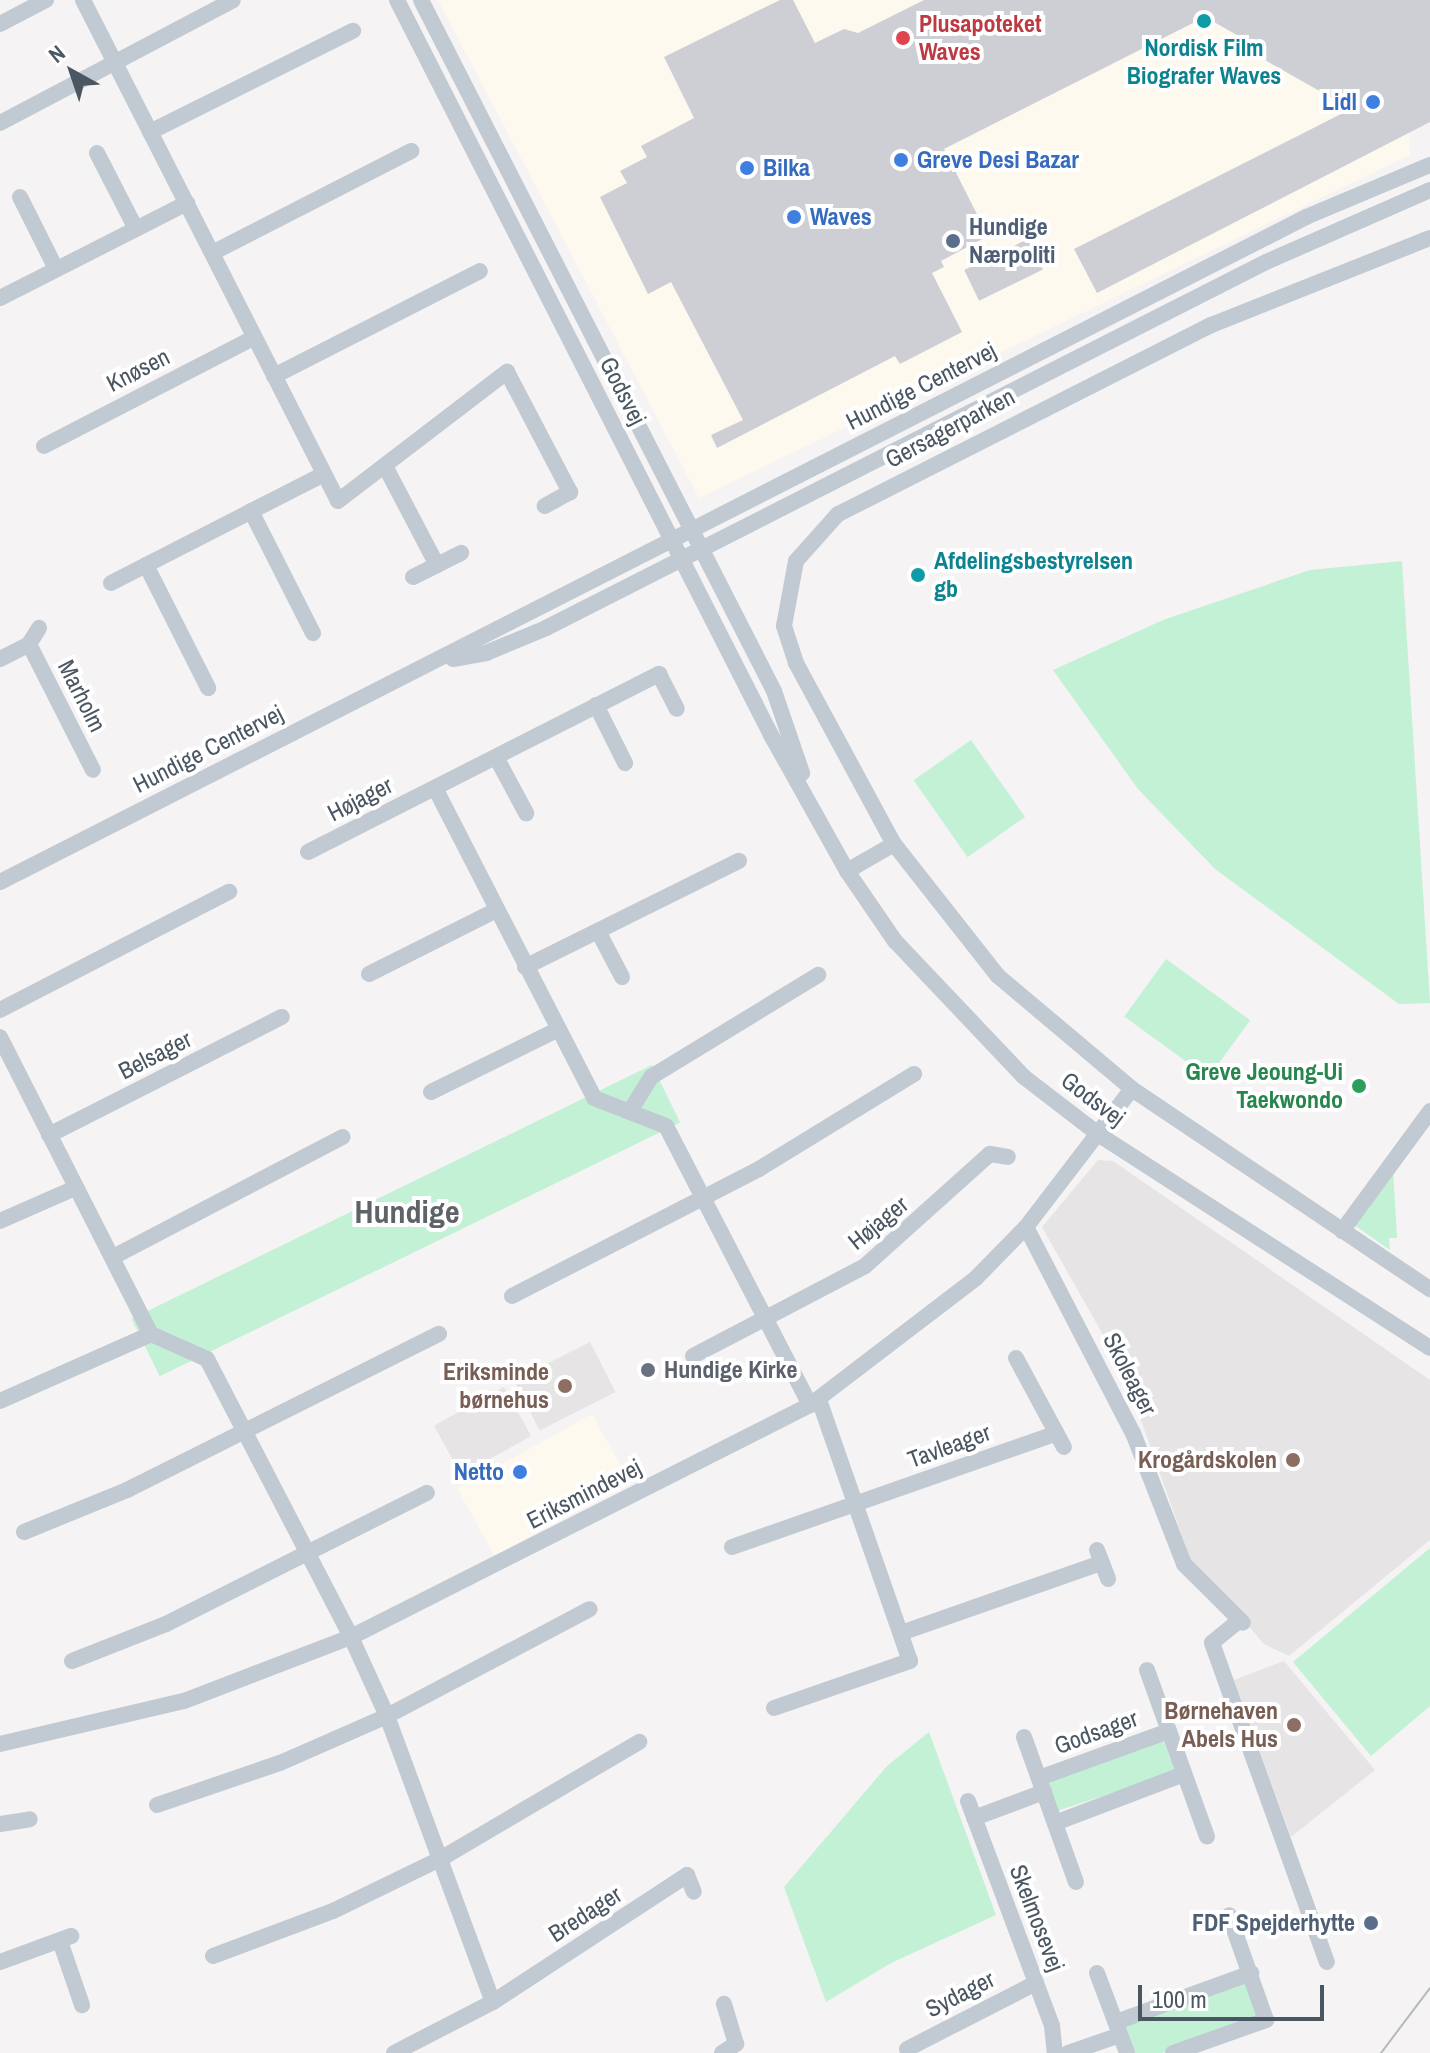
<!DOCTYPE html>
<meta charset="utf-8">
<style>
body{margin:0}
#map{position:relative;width:1430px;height:2053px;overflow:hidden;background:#f5f3f3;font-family:"Archivo Narrow",sans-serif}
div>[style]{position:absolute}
.commercial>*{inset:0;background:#fdf9ef;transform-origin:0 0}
.education>*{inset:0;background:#e6e4e5;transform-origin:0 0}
.green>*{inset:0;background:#c3f1d5;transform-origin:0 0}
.building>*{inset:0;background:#cdcfd5;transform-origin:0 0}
.minor>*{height:16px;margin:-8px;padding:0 8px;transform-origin:8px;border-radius:8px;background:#c1cad2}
.tram>*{height:2px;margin:-1px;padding:0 1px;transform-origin:1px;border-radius:1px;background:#b5b8bd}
.dots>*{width:22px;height:22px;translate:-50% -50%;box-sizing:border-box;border:4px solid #fff;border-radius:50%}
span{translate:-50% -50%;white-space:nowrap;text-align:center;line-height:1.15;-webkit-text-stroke:8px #fff;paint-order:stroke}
.health-label{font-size:24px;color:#be3a42;font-weight:700}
.left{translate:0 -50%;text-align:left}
.culture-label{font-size:24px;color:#0d838f;font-weight:700}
.shop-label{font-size:24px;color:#366cbe;font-weight:700}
.right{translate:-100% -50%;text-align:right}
.service-label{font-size:24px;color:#4e5e75;font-weight:700}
.street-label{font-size:24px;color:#4a5661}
.leisure-label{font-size:24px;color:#27864d;font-weight:700}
.worship-label{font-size:24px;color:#5b616d;font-weight:700}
.education-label{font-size:24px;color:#785e54;font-weight:700}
.district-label{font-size:32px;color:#5f6368;font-weight:700}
.north{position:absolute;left:32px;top:32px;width:80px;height:80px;-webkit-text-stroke:6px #fff;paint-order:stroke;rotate:320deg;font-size:22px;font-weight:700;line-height:32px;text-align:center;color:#4a5661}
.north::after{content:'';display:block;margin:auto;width:28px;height:36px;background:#4a5661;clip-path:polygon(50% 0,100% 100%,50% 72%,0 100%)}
.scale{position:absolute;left:1138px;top:1985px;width:186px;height:36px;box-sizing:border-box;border:4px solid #4a5661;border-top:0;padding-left:10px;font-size:24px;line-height:28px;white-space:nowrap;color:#4a5661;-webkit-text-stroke:6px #fff;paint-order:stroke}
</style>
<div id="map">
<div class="commercial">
<div style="clip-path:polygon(438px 0,1406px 0,1410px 155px,699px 498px)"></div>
<div style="left:592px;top:1414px;width:77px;height:154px;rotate:61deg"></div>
</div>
<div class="education">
<div style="clip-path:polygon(1098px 1160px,1113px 1161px,1430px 1380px,1430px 1540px,1289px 1656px,1264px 1644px,1190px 1558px,1123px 1370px,1042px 1227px)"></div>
<div style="left:590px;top:1342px;width:56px;height:85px;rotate:63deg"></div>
<div style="left:504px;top:1387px;width:56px;height:80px;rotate:61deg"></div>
<div style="clip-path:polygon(1284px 1661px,1375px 1770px,1291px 1837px,1234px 1680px)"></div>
</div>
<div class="green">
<div style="clip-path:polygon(1402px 561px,1430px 1003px,1399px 1004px,1215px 869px,1138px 789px,1053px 670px,1163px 620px,1310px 570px)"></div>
<div style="left:971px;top:740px;width:94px;height:70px;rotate:55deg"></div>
<div style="left:1166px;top:959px;width:104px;height:71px;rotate:36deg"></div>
<div style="left:652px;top:1065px;width:64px;height:579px;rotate:64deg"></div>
<div style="clip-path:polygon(1393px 1169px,1397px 1238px,1389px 1238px,1390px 1250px,1354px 1225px)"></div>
<div style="clip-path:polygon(1430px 1548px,1430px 1706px,1371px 1756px,1293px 1662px)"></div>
<div style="clip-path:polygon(929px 1732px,996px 1915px,891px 1963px,826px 2002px,784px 1887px,887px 1766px)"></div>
<div style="clip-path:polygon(1163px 1739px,1175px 1772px,1057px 1811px,1048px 1787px,1051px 1779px)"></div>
<div style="clip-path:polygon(1244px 1980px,1259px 2012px,1255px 2018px,1162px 2053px,1133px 2053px,1124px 2026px)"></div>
</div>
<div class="building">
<div style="clip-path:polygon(780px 0,793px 0,815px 43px,844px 29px,858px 33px,924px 0,1430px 0,1430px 122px,1097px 293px,1074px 249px,1341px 114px,1332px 98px,1240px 46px,1244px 39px,1205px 17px,944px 149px,988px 236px,941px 261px,944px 267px,932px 273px,962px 332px,900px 364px,895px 356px,717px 448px,711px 435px,743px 420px,671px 282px,648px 294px,600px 197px,627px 183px,620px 171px,647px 157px,641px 146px,694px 118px,664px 57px)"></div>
<div style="left:1028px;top:239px;width:34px;height:71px;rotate:64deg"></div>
</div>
<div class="minor">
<div style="left:83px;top:0;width:562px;rotate:63.02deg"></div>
<div style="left:338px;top:501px;width:213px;rotate:-37.4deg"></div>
<div style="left:507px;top:372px;width:136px;rotate:62.3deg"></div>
<div style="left:570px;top:492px;width:29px;rotate:151deg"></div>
<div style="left:397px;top:0;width:825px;rotate:63.03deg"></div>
<div style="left:771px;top:735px;width:156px;rotate:60.8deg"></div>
<div style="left:847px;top:871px;width:85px;rotate:55.6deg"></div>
<div style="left:895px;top:941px;width:187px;rotate:46.5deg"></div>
<div style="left:1024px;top:1077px;width:97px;rotate:37.5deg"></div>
<div style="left:1101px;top:1136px;width:391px;rotate:32.8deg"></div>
<div style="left:421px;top:0;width:776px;rotate:62.94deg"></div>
<div style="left:774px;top:691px;width:87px;rotate:71.1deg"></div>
<div style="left:0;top:24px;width:52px;rotate:-27.6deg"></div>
<div style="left:0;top:123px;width:263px;rotate:-27.8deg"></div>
<div style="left:150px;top:132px;width:227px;rotate:-26.5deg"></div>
<div style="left:97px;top:153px;width:85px;rotate:62.8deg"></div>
<div style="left:20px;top:197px;width:80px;rotate:63.4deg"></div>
<div style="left:1430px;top:238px;width:236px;rotate:158.3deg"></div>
<div style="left:1211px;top:325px;width:418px;rotate:153.1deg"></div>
<div style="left:838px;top:514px;width:63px;rotate:131.8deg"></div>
<div style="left:796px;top:561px;width:66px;rotate:100.5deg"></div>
<div style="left:784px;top:626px;width:39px;rotate:72deg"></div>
<div style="left:796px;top:663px;width:206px;rotate:61.6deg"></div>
<div style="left:894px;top:844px;width:168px;rotate:51.8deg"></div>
<div style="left:998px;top:976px;width:175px;rotate:40.1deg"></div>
<div style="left:1132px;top:1089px;width:359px;rotate:33.9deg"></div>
<div style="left:212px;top:253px;width:224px;rotate:-27.1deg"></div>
<div style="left:0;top:298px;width:210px;rotate:-26.9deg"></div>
<div style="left:274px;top:376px;width:231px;rotate:-27deg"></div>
<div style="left:44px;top:446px;width:237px;rotate:-27.3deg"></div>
<div style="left:385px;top:466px;width:112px;rotate:62.3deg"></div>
<div style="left:251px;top:511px;width:137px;rotate:63.1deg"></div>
<div style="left:146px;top:565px;width:138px;rotate:63.2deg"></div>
<div style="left:413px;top:577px;width:54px;rotate:-26.6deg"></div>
<div style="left:111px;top:583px;width:239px;rotate:-27.1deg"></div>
<div style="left:29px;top:644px;width:19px;rotate:-58deg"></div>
<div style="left:0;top:659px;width:33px;rotate:-27deg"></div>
<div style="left:29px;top:644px;width:141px;rotate:63.1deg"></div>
<div style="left:453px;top:659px;width:34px;rotate:-10deg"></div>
<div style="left:486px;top:653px;width:65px;rotate:-22.6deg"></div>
<div style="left:546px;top:628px;width:808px;rotate:-26.95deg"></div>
<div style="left:1266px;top:262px;width:179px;rotate:-23.7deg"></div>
<div style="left:596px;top:705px;width:65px;rotate:63.4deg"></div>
<div style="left:496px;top:757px;width:64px;rotate:61.8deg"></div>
<div style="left:435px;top:788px;width:348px;rotate:62.8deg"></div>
<div style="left:594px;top:1098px;width:77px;rotate:21.3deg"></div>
<div style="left:666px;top:1126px;width:314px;rotate:62.7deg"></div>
<div style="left:308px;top:852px;width:394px;rotate:-26.9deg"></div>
<div style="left:659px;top:674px;width:39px;rotate:63deg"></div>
<div style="left:847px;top:871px;width:54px;rotate:-29.9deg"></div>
<div style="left:0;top:882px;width:1466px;rotate:-26.98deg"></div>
<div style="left:1306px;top:217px;width:134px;rotate:-22.8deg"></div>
<div style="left:598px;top:931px;width:52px;rotate:62.4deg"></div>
<div style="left:525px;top:967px;width:239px;rotate:-26.4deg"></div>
<div style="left:369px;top:974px;width:143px;rotate:-26.6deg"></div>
<div style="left:0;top:1010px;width:258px;rotate:-27.3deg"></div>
<div style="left:0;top:1037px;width:333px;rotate:63.1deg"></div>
<div style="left:151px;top:1334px;width:61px;rotate:24.1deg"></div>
<div style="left:207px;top:1359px;width:313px;rotate:62.6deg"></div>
<div style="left:351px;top:1637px;width:87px;rotate:65.5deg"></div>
<div style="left:387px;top:1716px;width:305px;rotate:69.7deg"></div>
<div style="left:431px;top:1092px;width:140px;rotate:-26.2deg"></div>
<div style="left:630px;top:1111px;width:40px;rotate:-58deg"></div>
<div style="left:651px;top:1077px;width:196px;rotate:-31.4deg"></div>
<div style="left:49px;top:1135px;width:261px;rotate:-26.9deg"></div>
<div style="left:0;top:1221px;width:82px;rotate:-23.7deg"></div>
<div style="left:1026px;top:1227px;width:232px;rotate:62.6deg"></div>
<div style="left:1133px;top:1433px;width:141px;rotate:68.7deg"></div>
<div style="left:1184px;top:1564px;width:83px;rotate:45deg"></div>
<div style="left:1342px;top:1231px;width:149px;rotate:-53.7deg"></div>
<div style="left:113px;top:1257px;width:259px;rotate:-27.6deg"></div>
<div style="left:512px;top:1296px;width:278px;rotate:-27.2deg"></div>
<div style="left:759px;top:1169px;width:182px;rotate:-31.5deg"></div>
<div style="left:693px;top:1356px;width:194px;rotate:-27.6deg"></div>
<div style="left:865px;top:1266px;width:168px;rotate:-41.9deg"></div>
<div style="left:990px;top:1154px;width:18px;rotate:9deg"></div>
<div style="left:1016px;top:1358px;width:101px;rotate:61.7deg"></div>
<div style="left:0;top:1401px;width:165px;rotate:-23.9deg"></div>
<div style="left:24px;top:1532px;width:111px;rotate:-22.2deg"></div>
<div style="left:127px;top:1490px;width:349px;rotate:-26.6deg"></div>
<div style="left:732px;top:1547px;width:344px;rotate:-19.3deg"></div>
<div style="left:1097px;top:1550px;width:31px;rotate:69deg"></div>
<div style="left:1240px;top:1620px;width:36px;rotate:141deg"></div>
<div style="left:1212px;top:1643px;width:339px;rotate:70.2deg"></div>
<div style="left:901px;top:1633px;width:212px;rotate:-19.3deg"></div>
<div style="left:72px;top:1661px;width:101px;rotate:-21.5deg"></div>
<div style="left:166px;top:1624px;width:292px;rotate:-26.7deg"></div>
<div style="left:1147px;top:1670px;width:177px;rotate:70.2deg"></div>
<div style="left:774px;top:1708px;width:144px;rotate:-19.1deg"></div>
<div style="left:910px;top:1661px;width:276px;rotate:-109.2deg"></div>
<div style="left:1024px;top:1737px;width:154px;rotate:70.3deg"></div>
<div style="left:0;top:1744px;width:189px;rotate:-13.2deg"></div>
<div style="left:184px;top:1701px;width:179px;rotate:-21deg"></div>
<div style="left:351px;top:1637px;width:514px;rotate:-26.81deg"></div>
<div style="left:810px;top:1405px;width:209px;rotate:-37.4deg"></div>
<div style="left:976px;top:1278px;width:71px;rotate:-45.6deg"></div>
<div style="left:1026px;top:1227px;width:174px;rotate:-52.5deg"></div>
<div style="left:1039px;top:1778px;width:138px;rotate:-19.9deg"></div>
<div style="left:968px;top:1801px;width:240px;rotate:69.5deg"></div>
<div style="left:1052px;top:2026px;width:27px;rotate:84deg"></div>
<div style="left:157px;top:1805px;width:130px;rotate:-18.9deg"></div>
<div style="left:280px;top:1763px;width:117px;rotate:-23.7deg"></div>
<div style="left:387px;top:1716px;width:229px;rotate:-27.8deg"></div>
<div style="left:974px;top:1818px;width:75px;rotate:-20.4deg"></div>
<div style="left:1055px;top:1823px;width:138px;rotate:-20.8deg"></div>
<div style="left:0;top:1824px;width:30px;rotate:-9deg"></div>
<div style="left:60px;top:1941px;width:68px;rotate:71deg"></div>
<div style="left:213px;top:1956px;width:128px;rotate:-20.6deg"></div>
<div style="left:333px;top:1911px;width:121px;rotate:-25.9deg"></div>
<div style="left:442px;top:1858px;width:229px;rotate:-30.5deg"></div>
<div style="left:0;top:1962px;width:76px;rotate:-20.1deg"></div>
<div style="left:1097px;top:1973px;width:85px;rotate:69.4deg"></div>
<div style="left:1116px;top:2022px;width:144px;rotate:-19.9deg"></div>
<div style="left:907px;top:2049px;width:145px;rotate:-27.1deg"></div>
<div style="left:394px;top:2053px;width:111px;rotate:-27.3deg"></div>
<div style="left:493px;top:2002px;width:232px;rotate:-33.2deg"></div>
<div style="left:687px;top:1875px;width:18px;rotate:68deg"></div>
<div style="left:722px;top:2053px;width:17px;rotate:-33deg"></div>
<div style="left:736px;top:2044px;width:42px;rotate:-106.7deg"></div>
<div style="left:1068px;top:2053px;width:55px;rotate:-19.1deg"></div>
<div style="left:1173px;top:2053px;width:99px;rotate:-19.5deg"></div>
<div style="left:1266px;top:2020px;width:111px;rotate:-109.4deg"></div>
</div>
<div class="tram">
<div style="left:1381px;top:2053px;width:81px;rotate:-53deg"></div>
</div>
<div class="dots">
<div style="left:1204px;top:21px;background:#0f9aa8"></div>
<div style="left:903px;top:38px;background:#e0444e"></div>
<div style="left:1373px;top:102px;background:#3f7fe0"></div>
<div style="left:901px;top:160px;background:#3f7fe0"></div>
<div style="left:747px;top:168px;background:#3f7fe0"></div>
<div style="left:794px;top:217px;background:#3f7fe0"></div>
<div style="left:953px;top:241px;background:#5c6f8a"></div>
<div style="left:918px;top:575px;background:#0f9aa8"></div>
<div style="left:1359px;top:1086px;background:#2e9e5b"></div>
<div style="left:648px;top:1370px;background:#6b7280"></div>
<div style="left:565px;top:1386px;background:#8d6e63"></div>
<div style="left:1293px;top:1460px;background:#8d6e63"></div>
<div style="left:520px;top:1472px;background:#3f7fe0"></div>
<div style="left:1294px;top:1725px;background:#8d6e63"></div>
<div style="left:1371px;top:1923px;background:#5c6f8a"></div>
</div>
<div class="health-label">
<span class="left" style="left:919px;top:38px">Plusapoteket<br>Waves</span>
</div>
<div class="culture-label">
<span style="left:1204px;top:62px">Nordisk Film<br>Biografer Waves</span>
<span class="left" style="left:934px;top:575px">Afdelingsbestyrelsen<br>gb</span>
</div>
<div class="shop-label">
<span class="right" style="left:1357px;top:102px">Lidl</span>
<span class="left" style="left:917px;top:160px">Greve Desi Bazar</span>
<span class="left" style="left:763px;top:168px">Bilka</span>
<span class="left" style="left:810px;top:217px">Waves</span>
<span class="right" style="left:504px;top:1472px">Netto</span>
</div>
<div class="service-label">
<span class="left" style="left:969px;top:241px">Hundige<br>Nærpoliti</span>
<span class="right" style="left:1355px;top:1923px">FDF Spejderhytte</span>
</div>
<div class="street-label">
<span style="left:138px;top:370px;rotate:-27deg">Knøsen</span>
<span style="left:921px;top:386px;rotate:-27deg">Hundige Centervej</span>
<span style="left:623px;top:391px;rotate:63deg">Godsvej</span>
<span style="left:950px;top:428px;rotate:-28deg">Gersagerparken</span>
<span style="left:82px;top:696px;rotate:63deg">Marholm</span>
<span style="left:208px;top:749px;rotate:-27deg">Hundige Centervej</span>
<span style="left:360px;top:799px;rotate:-27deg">Højager</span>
<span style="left:155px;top:1055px;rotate:-27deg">Belsager</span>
<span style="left:1093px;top:1099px;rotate:37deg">Godsvej</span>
<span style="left:878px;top:1223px;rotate:-39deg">Højager</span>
<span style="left:1130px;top:1374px;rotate:63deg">Skoleager</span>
<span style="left:949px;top:1446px;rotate:-20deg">Tavleager</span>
<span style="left:584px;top:1494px;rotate:-27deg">Eriksmindevej</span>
<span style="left:1096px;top:1732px;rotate:-20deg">Godsager</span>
<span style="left:585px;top:1914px;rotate:-33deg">Bredager</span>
<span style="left:1037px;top:1918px;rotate:69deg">Skelmosevej</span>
<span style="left:960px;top:1994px;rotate:-27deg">Sydager</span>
</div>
<div class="leisure-label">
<span class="right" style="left:1343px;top:1086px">Greve Jeoung-Ui<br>Taekwondo</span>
</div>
<div class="worship-label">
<span class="left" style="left:664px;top:1370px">Hundige Kirke</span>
</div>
<div class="education-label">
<span class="right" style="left:549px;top:1386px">Eriksminde<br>børnehus</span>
<span class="right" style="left:1277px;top:1460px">Krogårdskolen</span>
<span class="right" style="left:1278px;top:1725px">Børnehaven<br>Abels Hus</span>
</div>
<div class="district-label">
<span style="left:407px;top:1212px">Hundige</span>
</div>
<div class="north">N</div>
<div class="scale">100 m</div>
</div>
